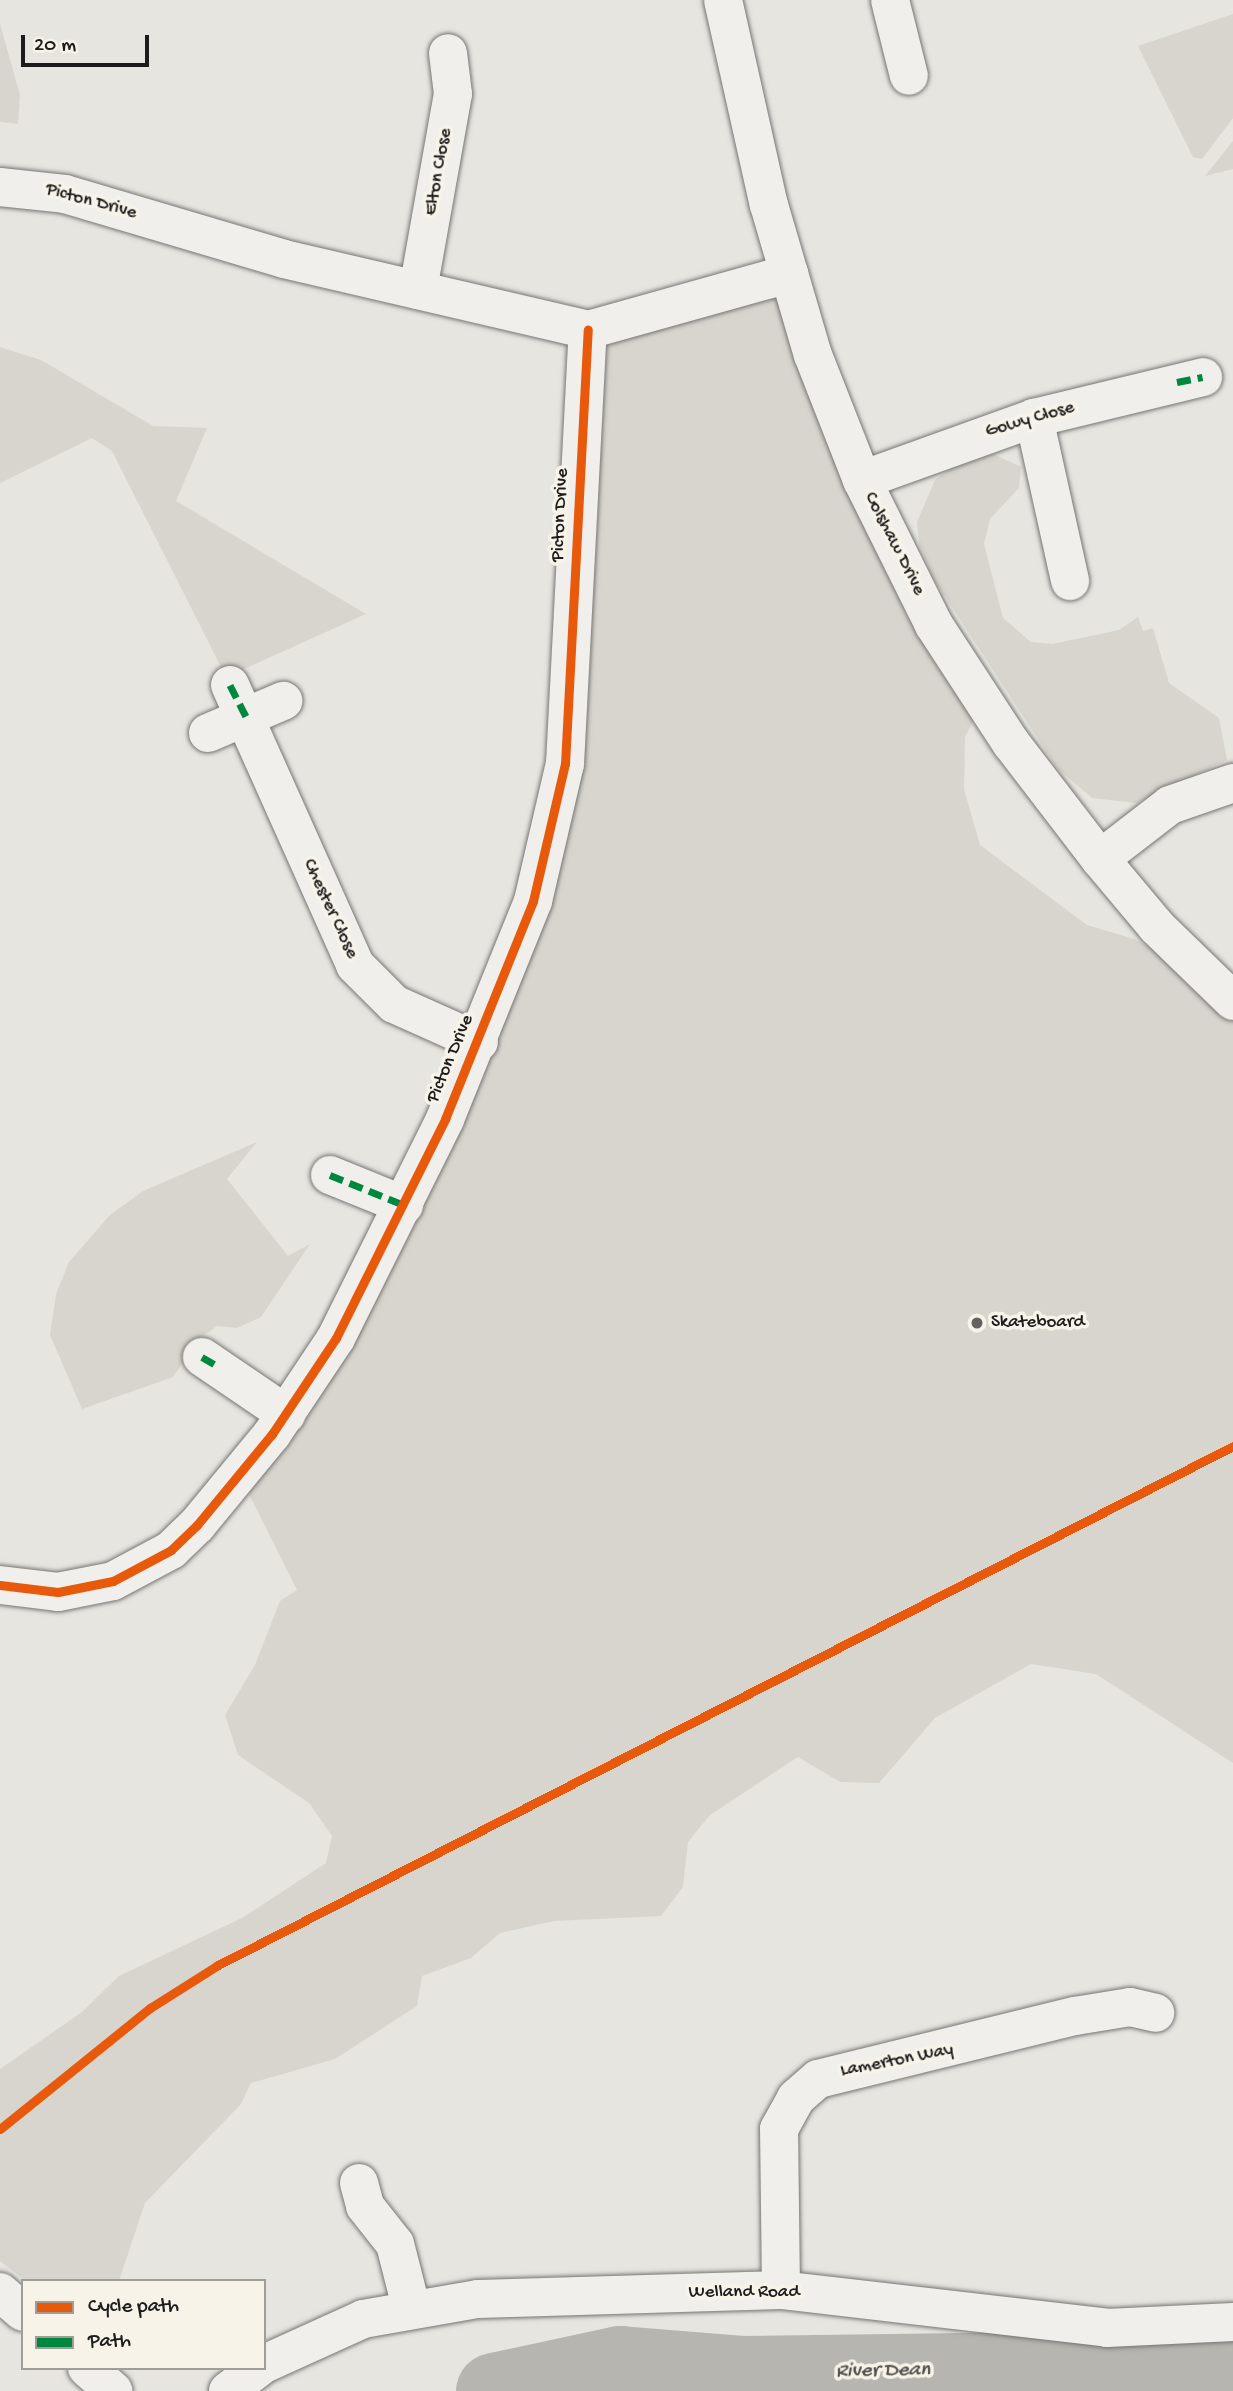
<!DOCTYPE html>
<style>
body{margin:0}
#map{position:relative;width:1233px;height:2391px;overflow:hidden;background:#e6e5e0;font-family:"Gochi Hand",sans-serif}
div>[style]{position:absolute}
.green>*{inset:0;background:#d8d5ce}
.river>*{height:77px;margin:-38.5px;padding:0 38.5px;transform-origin:38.5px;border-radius:38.5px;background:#b7b5af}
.roads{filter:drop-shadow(0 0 2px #777674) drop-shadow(0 0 2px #777674)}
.minor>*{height:38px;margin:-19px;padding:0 19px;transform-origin:19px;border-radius:19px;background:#f0efeb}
.major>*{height:38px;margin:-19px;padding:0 19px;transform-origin:19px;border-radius:19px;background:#f0efeb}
.quiet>*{height:7px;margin-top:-3.5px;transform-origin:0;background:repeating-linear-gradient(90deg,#00873e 0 14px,transparent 0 21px)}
.cycleway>*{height:9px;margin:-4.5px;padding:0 4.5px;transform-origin:4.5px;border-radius:4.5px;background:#e8590c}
.dots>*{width:19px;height:19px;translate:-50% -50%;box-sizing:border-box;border:4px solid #f7f3e8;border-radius:50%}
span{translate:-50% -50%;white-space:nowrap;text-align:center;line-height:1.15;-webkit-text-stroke:7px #f7f3e8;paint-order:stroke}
.street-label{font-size:19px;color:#1c1c1c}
.poi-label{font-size:19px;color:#1c1c1c}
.left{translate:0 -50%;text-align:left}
.water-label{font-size:21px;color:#52514e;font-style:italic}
.legend{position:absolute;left:21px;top:2279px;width:245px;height:91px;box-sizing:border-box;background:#f7f3e8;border:2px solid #9f9d96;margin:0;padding:9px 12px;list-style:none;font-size:21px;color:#1c1c1c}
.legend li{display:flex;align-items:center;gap:14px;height:35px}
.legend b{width:35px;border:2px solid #9f9d96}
.scale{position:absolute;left:21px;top:35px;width:128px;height:32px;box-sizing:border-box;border:4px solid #1c1c1c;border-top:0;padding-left:9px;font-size:21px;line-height:24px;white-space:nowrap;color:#1c1c1c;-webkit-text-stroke:5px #f7f3e8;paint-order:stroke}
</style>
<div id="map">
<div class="green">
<div style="clip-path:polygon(1233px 14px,1233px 118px,1202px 159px,1193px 157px,1138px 46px)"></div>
<div style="clip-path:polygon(0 24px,20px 95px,18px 124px,0 122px)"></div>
<div style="clip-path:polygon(1233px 141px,1233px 169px,1205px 176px)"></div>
<div style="clip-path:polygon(789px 274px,983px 702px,965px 737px,964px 789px,980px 845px,1087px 925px,1134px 939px,1210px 981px,1233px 1001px,1233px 1763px,1096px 1674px,1031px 1664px,935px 1718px,879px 1783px,840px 1782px,798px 1757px,710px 1815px,688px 1842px,683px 1887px,661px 1916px,554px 1921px,500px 1933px,471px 1958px,422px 1976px,417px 2006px,335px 2059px,251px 2083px,241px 2104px,145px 2203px,119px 2281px,26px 2281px,0 2261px,0 2069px,82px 2012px,119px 1976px,242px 1918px,326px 1863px,332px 1836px,309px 1803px,238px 1755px,225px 1715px,255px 1665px,280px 1601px,297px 1590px,240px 1476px,272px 1434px,533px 901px,588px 330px)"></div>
<div style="clip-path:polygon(0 347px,41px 360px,153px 426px,207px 428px,176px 501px,366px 614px,226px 677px,112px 451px,92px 438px,0 483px)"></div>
<div style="clip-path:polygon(993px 454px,1021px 467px,1019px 488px,990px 519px,984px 544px,1003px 618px,1031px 642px,1052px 644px,1119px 630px,1138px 617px,1143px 631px,1153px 628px,1169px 683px,1219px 718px,1227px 760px,1136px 803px,1092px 798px,1057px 768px,935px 581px,919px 544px,917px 522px,935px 480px,956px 464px)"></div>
<div style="clip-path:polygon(257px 1142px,227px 1179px,288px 1256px,310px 1244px,261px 1317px,237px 1328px,217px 1326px,200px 1338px,173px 1377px,82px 1409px,50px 1335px,56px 1294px,69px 1262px,110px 1215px,143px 1191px)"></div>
</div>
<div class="river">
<div style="left:494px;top:2391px;width:129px;rotate:-12.1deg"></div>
<div style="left:620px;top:2364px;width:121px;rotate:4.7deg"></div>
<div style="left:741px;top:2374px;width:492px;rotate:-0.8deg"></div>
</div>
<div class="roads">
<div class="minor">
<div style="left:723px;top:0;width:210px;rotate:77.4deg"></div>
<div style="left:769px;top:205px;width:156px;rotate:73.7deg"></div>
<div style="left:813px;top:355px;width:134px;rotate:68.6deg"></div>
<div style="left:862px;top:480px;width:162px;rotate:63.6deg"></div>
<div style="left:934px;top:625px;width:141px;rotate:56.9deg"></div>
<div style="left:1011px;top:743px;width:146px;rotate:52.5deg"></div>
<div style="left:1100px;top:859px;width:89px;rotate:50deg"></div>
<div style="left:1157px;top:927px;width:106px;rotate:44.2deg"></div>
<div style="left:890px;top:0;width:78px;rotate:76deg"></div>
<div style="left:0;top:187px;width:65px;rotate:6.1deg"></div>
<div style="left:65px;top:194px;width:228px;rotate:16.5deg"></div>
<div style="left:284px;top:259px;width:312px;rotate:13.1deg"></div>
<div style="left:588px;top:330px;width:209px;rotate:-15.6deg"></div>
<div style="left:418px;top:290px;width:199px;rotate:-79.9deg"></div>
<div style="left:453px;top:94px;width:41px;rotate:-97deg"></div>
<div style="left:1034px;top:418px;width:167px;rotate:77.5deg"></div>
<div style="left:862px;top:480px;width:183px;rotate:-19.8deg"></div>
<div style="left:1034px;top:418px;width:174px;rotate:-13.6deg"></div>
<div style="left:230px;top:685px;width:307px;rotate:65.9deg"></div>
<div style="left:355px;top:965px;width:55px;rotate:45deg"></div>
<div style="left:394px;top:1004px;width:93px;rotate:24.1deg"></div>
<div style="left:208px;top:733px;width:82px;rotate:-23.1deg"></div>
<div style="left:1100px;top:859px;width:88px;rotate:-37.6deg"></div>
<div style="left:1170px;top:805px;width:67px;rotate:-19.2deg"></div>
<div style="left:330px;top:1175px;width:80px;rotate:22.1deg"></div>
<div style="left:202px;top:1357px;width:102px;rotate:34.2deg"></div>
<div style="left:0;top:1585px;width:58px;rotate:6.9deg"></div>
<div style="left:58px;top:1592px;width:56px;rotate:-11.3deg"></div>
<div style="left:113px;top:1581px;width:66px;rotate:-28.1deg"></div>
<div style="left:171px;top:1550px;width:36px;rotate:-44deg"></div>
<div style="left:197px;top:1525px;width:118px;rotate:-50.5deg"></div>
<div style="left:272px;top:1434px;width:115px;rotate:-56.3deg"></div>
<div style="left:336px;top:1338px;width:245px;rotate:-63.5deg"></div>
<div style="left:445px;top:1119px;width:235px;rotate:-68deg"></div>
<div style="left:533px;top:901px;width:141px;rotate:-76.9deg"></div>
<div style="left:565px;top:764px;width:435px;rotate:-87deg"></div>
<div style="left:359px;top:2183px;width:24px;rotate:75deg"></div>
<div style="left:365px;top:2206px;width:48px;rotate:51.7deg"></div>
<div style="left:395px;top:2244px;width:65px;rotate:75.7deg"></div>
<div style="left:781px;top:2290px;width:161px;rotate:-90.7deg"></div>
<div style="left:779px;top:2129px;width:35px;rotate:-61deg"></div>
<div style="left:796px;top:2098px;width:29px;rotate:-41deg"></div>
<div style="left:818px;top:2079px;width:265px;rotate:-13.8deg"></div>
<div style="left:1075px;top:2016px;width:56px;rotate:-9.3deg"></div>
<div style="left:1130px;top:2007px;width:26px;rotate:13deg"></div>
<div style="left:264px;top:2364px;width:109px;rotate:-24.4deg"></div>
<div style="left:363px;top:2319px;width:117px;rotate:-9.9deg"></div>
<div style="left:478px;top:2299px;width:303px;rotate:-1.7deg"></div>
<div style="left:781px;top:2290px;width:328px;rotate:6.6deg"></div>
<div style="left:1107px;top:2328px;width:126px;rotate:-2.7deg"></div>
<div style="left:228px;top:2391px;width:38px;rotate:-37deg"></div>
</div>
<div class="major">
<div style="left:0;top:2292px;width:30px;rotate:41deg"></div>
<div style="left:87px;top:2368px;width:35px;rotate:41deg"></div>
</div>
</div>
<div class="quiet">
<div style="left:1177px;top:382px;width:26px;rotate:-11deg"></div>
<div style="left:230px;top:685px;width:35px;rotate:63deg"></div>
<div style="left:330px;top:1175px;width:80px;rotate:22.1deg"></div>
<div style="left:202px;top:1357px;width:16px;rotate:30deg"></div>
</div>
<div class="cycleway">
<div style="left:0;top:1585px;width:58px;rotate:6.9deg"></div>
<div style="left:58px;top:1592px;width:56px;rotate:-11.3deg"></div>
<div style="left:113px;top:1581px;width:66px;rotate:-28.1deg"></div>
<div style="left:171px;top:1550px;width:36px;rotate:-44deg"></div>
<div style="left:197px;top:1525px;width:118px;rotate:-50.5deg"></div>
<div style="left:272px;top:1434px;width:115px;rotate:-56.3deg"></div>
<div style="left:336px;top:1338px;width:245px;rotate:-63.5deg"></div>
<div style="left:445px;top:1119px;width:235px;rotate:-68deg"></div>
<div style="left:533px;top:901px;width:141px;rotate:-76.9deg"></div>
<div style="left:565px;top:764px;width:435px;rotate:-87deg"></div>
<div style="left:0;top:2129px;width:193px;rotate:-38.9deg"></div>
<div style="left:150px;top:2008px;width:80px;rotate:-32.3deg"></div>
<div style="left:218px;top:1965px;width:1140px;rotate:-27.08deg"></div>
</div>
<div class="dots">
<div style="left:977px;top:1323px;background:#636261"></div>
</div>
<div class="street-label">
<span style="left:439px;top:172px;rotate:-80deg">Elton Close</span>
<span style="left:91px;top:202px;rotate:15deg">Picton Drive</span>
<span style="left:1030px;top:420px;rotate:-16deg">Gowy Close</span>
<span style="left:561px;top:515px;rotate:-87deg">Picton Drive</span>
<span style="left:894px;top:544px;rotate:63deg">Colshaw Drive</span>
<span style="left:330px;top:909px;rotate:65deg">Chester Close</span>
<span style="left:451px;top:1059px;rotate:-67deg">Picton Drive</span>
<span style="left:897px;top:2061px;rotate:-11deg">Lamerton Way</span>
<span style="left:744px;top:2293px">Welland Road</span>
</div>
<div class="poi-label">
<span class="left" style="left:991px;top:1323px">Skateboard</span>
</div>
<div class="water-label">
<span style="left:883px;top:2372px;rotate:-1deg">River Dean</span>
</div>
<ul class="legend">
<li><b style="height:9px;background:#e8590c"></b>Cycle path</li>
<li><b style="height:9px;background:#00873e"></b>Path</li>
</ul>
<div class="scale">20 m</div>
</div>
